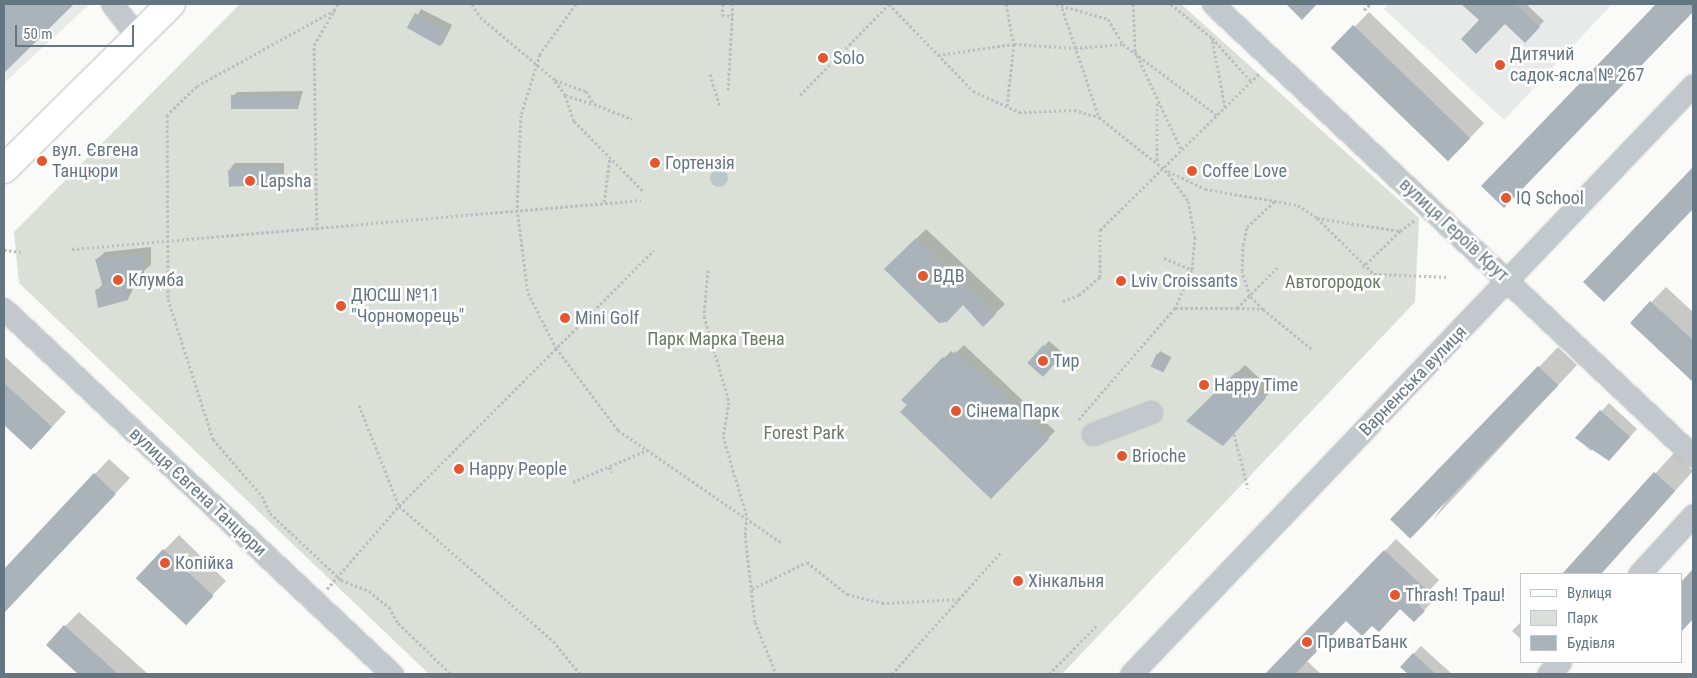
<!DOCTYPE html>
<meta charset="utf-8">
<style>
body{margin:0}
#map{position:relative;width:1697px;height:678px;overflow:hidden;background:#fafaf8;font-family:"Roboto Condensed",sans-serif}
div>[style]{position:absolute}
.built>*{inset:0;background:#e8e9e9}
.green>*{inset:0;background:#dadfd7}
.water>*{inset:0;background:#bbc7cb}
.round{border-radius:50%}
.shadow>*{inset:0;background:#0003;transform-origin:0 0}
.building>*{inset:0;background:#aab3b9;transform-origin:0 0}
.path>*{height:3px;margin-top:-1.5px;transform-origin:0;background:repeating-linear-gradient(90deg,#bbbfc2 0 2.5px,transparent 0 5px)}
.roads{filter:drop-shadow(0 0 1px #b5babe) drop-shadow(0 0 1px #b5babe)}
.minor>*{height:21px;margin:-10.5px;padding:0 10.5px;transform-origin:10.5px;border-radius:10.5px;background:#c3c8cc}
.major>*{height:28px;margin:-14px;padding:0 14px;transform-origin:14px;border-radius:14px;background:#fff}
.dots>*{width:14px;height:14px;translate:-50% -50%;box-sizing:border-box;border:2px solid #fff;border-radius:50%}
span{translate:-50% -50%;white-space:nowrap;text-align:center;line-height:1.15;-webkit-text-stroke:5px #fff;paint-order:stroke}
.poi-label{font-size:18px;color:#657683}
.left{translate:0 -50%;text-align:left}
.street-label{font-size:18px;color:#657683}
.park-label{font-size:18px;color:#687a64}
.frame{position:absolute;inset:0;border:5px solid #657683;pointer-events:none}
.legend{position:absolute;left:1520px;top:573px;width:162px;height:90px;box-sizing:border-box;background:#fff;border:1px solid #c1c8cd;margin:0;padding:6px 9px;list-style:none;font-size:15px;color:#657683}
.legend li{display:flex;align-items:center;gap:10px;height:25px}
.legend b{width:25px;border:1px solid #c1c8cd}
.scale{position:absolute;left:15px;top:25px;width:119px;height:22px;box-sizing:border-box;border:2px solid #657683;border-top:0;padding-left:6px;font-size:15px;line-height:18px;white-space:nowrap;color:#657683;-webkit-text-stroke:4px #fff;paint-order:stroke}
</style>
<div id="map">
<div class="built">
<div style="clip-path:polygon(4px 4px,90px 4px,4px 83px)"></div>
<div style="clip-path:polygon(1389px 4px,1612px 4px,1504px 120px,1384px 9px)"></div>
</div>
<div class="green">
<div style="clip-path:polygon(240px 4px,1181px 4px,1419px 218px,1415px 302px,1062px 674px,429px 674px,19px 283px,14px 232px)"></div>
</div>
<div class="water">
<div class="round" style="left:710px;top:169px;width:18px;height:18px"></div>
</div>
<div class="shadow">
<div style="clip-path:polygon(6px 4px,72px 4px,4px 71px,4px 6px)"></div>
<div style="clip-path:polygon(1463px 4px,1526px 4px,1544px 21px,1525px 41px,1505px 23px,1481px 20px)"></div>
<div style="left:421px;top:9px;width:35px;height:22px;rotate:27deg"></div>
<div style="left:1369px;top:12px;width:160px;height:51px;rotate:44deg"></div>
<div style="clip-path:polygon(303px 91px,298px 108px,232px 97px,237px 92px)"></div>
<div style="clip-path:polygon(235px 163px,284px 163px,284px 178px,279px 183px,230px 169px)"></div>
<div style="clip-path:polygon(926px 229px,1005px 304px,983px 325px,963px 304px,886px 269px)"></div>
<div style="clip-path:polygon(151px 247px,151px 265px,141px 273px,128px 299px,97px 290px,104px 283px,97px 259px,105px 252px)"></div>
<div style="clip-path:polygon(1666px 287px,1693px 312px,1693px 380px,1631px 323px)"></div>
<div style="clip-path:polygon(1049px 341px,1063px 353px,1047px 371px,1028px 363px)"></div>
<div style="clip-path:polygon(964px 345px,1055px 431px,991px 497px,903px 400px,951px 351px,955px 354px)"></div>
<div style="clip-path:polygon(1558px 347px,1577px 365px,1433px 520px,1539px 367px)"></div>
<div style="left:1160px;top:351px;width:13px;height:16px;rotate:29deg"></div>
<div style="clip-path:polygon(4px 356px,66px 412px,31px 449px,4px 424px)"></div>
<div style="clip-path:polygon(1245px 365px,1272px 390px,1230px 437px,1188px 421px)"></div>
<div style="clip-path:polygon(1609px 403px,1637px 429px,1617px 451px,1595px 447px,1591px 451px,1576px 438px)"></div>
<div style="clip-path:polygon(1674px 453px,1693px 471px,1601px 574px,1563px 574px)"></div>
<div style="clip-path:polygon(109px 459px,130px 478px,5px 610px,4px 571px)"></div>
<div style="clip-path:polygon(179px 535px,226px 581px,199px 609px,137px 578px)"></div>
<div style="clip-path:polygon(1396px 539px,1439px 580px,1428px 592px,1435px 599px,1414px 621px,1401px 608px,1372px 624px,1346px 619px,1307px 661px,1321px 674px,1267px 674px)"></div>
<div style="clip-path:polygon(1693px 571px,1693px 617px,1681px 630px,1681px 584px)"></div>
<div style="clip-path:polygon(79px 612px,148px 674px,80px 674px,47px 645px)"></div>
<div style="clip-path:polygon(1521px 622px,1521px 639px,1512px 631px)"></div>
<div style="clip-path:polygon(1421px 646px,1452px 674px,1410px 674px,1401px 667px)"></div>
</div>
<div class="building">
<div style="clip-path:polygon(4px 4px,74px 4px,4px 73px)"></div>
<div style="clip-path:polygon(1286px 4px,1317px 4px,1302px 20px)"></div>
<div style="clip-path:polygon(1461px 4px,1516px 4px,1540px 27px,1525px 43px,1505px 24px,1476px 54px,1461px 39px,1479px 20px)"></div>
<div style="clip-path:polygon(1656px 4px,1693px 4px,1693px 12px,1504px 208px,1481px 186px)"></div>
<div style="left:415px;top:13px;width:38px;height:17px;rotate:29deg"></div>
<div style="left:1353px;top:25px;width:163px;height:32px;rotate:44deg"></div>
<div style="left:298px;top:95px;width:14px;height:67px;rotate:90deg"></div>
<div style="left:279px;top:167px;width:17px;height:51px;rotate:87deg"></div>
<div style="clip-path:polygon(1693px 167px,1693px 209px,1604px 302px,1583px 282px)"></div>
<div style="clip-path:polygon(916px 238px,996px 314px,983px 327px,963px 305px,947px 322px,939px 323px,884px 269px)"></div>
<div style="clip-path:polygon(144px 254px,144px 274px,135px 274px,133px 286px,126px 288px,128px 300px,98px 308px,95px 290px,103px 287px,95px 259px)"></div>
<div style="clip-path:polygon(1650px 301px,1693px 340px,1693px 382px,1630px 323px)"></div>
<div style="left:1043px;top:345px;width:21px;height:24px;rotate:41deg"></div>
<div style="clip-path:polygon(956px 351px,1049px 439px,991px 499px,900px 412px,907px 405px,901px 400px,943px 357px,947px 360px)"></div>
<div style="left:1157px;top:353px;width:14px;height:15px;rotate:25deg"></div>
<div style="left:1538px;top:366px;width:28px;height:213px;rotate:44deg"></div>
<div style="clip-path:polygon(1236px 372px,1266px 398px,1223px 446px,1186px 421px)"></div>
<div style="clip-path:polygon(4px 383px,52px 427px,31px 450px,4px 425px)"></div>
<div style="clip-path:polygon(1600px 410px,1630px 437px,1609px 461px,1575px 438px)"></div>
<div style="clip-path:polygon(1654px 472px,1675px 491px,1601px 574px,1562px 574px)"></div>
<div style="clip-path:polygon(94px 473px,116px 494px,4px 613px,4px 569px)"></div>
<div style="left:163px;top:549px;width:69px;height:40px;rotate:43deg"></div>
<div style="clip-path:polygon(1384px 550px,1429px 592px,1418px 604px,1425px 611px,1414px 622px,1400px 609px,1379px 632px,1372px 626px,1362px 636px,1346px 621px,1295px 674px,1265px 674px)"></div>
<div style="clip-path:polygon(1693px 569px,1693px 619px,1681px 632px,1681px 582px)"></div>
<div style="clip-path:polygon(64px 625px,118px 674px,78px 674px,46px 645px)"></div>
<div style="clip-path:polygon(1413px 653px,1436px 674px,1408px 674px,1400px 667px)"></div>
</div>
<div class="path">
<div style="left:472px;top:4px;width:15px;rotate:58deg"></div>
<div style="left:480px;top:17px;width:98px;rotate:40deg"></div>
<div style="left:555px;top:80px;width:33px;rotate:20deg"></div>
<div style="left:586px;top:91px;width:15px;rotate:58deg"></div>
<div style="left:594px;top:104px;width:41px;rotate:21.5deg"></div>
<div style="left:576px;top:4px;width:62px;rotate:125.8deg"></div>
<div style="left:540px;top:54px;width:64px;rotate:107.3deg"></div>
<div style="left:521px;top:115px;width:94px;rotate:92.4deg"></div>
<div style="left:517px;top:209px;width:85px;rotate:82.5deg"></div>
<div style="left:528px;top:293px;width:62px;rotate:63deg"></div>
<div style="left:556px;top:348px;width:103px;rotate:52.9deg"></div>
<div style="left:618px;top:430px;width:199px;rotate:34.6deg"></div>
<div style="left:723px;top:4px;width:11px;rotate:95deg"></div>
<div style="left:722px;top:15px;width:11px;rotate:5deg"></div>
<div style="left:889px;top:4px;width:121px;rotate:46deg"></div>
<div style="left:973px;top:91px;width:51px;rotate:24.5deg"></div>
<div style="left:1019px;top:112px;width:55px;rotate:-2.1deg"></div>
<div style="left:1074px;top:110px;width:26px;rotate:16deg"></div>
<div style="left:1099px;top:117px;width:85px;rotate:38.8deg"></div>
<div style="left:1165px;top:170px;width:39px;rotate:53deg"></div>
<div style="left:1188px;top:201px;width:37px;rotate:79deg"></div>
<div style="left:1195px;top:237px;width:33px;rotate:95deg"></div>
<div style="left:1192px;top:270px;width:42px;rotate:114.1deg"></div>
<div style="left:1175px;top:308px;width:148px;rotate:130.9deg"></div>
<div style="left:1006px;top:4px;width:41px;rotate:78.7deg"></div>
<div style="left:1014px;top:44px;width:62px;rotate:96.4deg"></div>
<div style="left:1056px;top:4px;width:54px;rotate:16.1deg"></div>
<div style="left:1108px;top:19px;width:29px;rotate:59deg"></div>
<div style="left:1123px;top:44px;width:118px;rotate:37.1deg"></div>
<div style="left:1133px;top:4px;width:47px;rotate:87.6deg"></div>
<div style="left:1135px;top:51px;width:110px;rotate:64.8deg"></div>
<div style="left:1171px;top:4px;width:53px;rotate:39.7deg"></div>
<div style="left:1062px;top:8px;width:115px;rotate:71.3deg"></div>
<div style="left:335px;top:10px;width:158px;rotate:151.2deg"></div>
<div style="left:197px;top:86px;width:42px;rotate:136deg"></div>
<div style="left:167px;top:115px;width:184px;rotate:89.7deg"></div>
<div style="left:168px;top:299px;width:147px;rotate:72.2deg"></div>
<div style="left:213px;top:439px;width:75px;rotate:49.3deg"></div>
<div style="left:262px;top:496px;width:19px;rotate:65deg"></div>
<div style="left:270px;top:513px;width:98px;rotate:43.3deg"></div>
<div style="left:341px;top:580px;width:30px;rotate:21deg"></div>
<div style="left:369px;top:591px;width:26px;rotate:39deg"></div>
<div style="left:389px;top:607px;width:18px;rotate:61deg"></div>
<div style="left:398px;top:623px;width:74px;rotate:43.9deg"></div>
<div style="left:1364px;top:10px;width:8px;rotate:-45deg"></div>
<div style="left:938px;top:55px;width:77px;rotate:-8.2deg"></div>
<div style="left:1014px;top:44px;width:61px;rotate:3.8deg"></div>
<div style="left:1075px;top:48px;width:48px;rotate:-4.8deg"></div>
<div style="left:710px;top:74px;width:34px;rotate:73deg"></div>
<div style="left:555px;top:81px;width:17px;rotate:54deg"></div>
<div style="left:565px;top:95px;width:29px;rotate:18deg"></div>
<div style="left:728px;top:90px;width:86px;rotate:-86.7deg"></div>
<div style="left:565px;top:95px;width:28px;rotate:71deg"></div>
<div style="left:574px;top:121px;width:98px;rotate:45.4deg"></div>
<div style="left:800px;top:95px;width:127px;rotate:-45.6deg"></div>
<div style="left:1157px;top:103px;width:59px;rotate:90deg"></div>
<div style="left:1225px;top:107px;width:70px;rotate:-100.7deg"></div>
<div style="left:1212px;top:38px;width:57px;rotate:47.9deg"></div>
<div style="left:1168px;top:171px;width:41px;rotate:25.9deg"></div>
<div style="left:1205px;top:189px;width:94px;rotate:9.8deg"></div>
<div style="left:1298px;top:205px;width:23px;rotate:34deg"></div>
<div style="left:1317px;top:218px;width:84px;rotate:8.9deg"></div>
<div style="left:1400px;top:231px;width:52px;rotate:135.8deg"></div>
<div style="left:604px;top:202px;width:45px;rotate:-82.4deg"></div>
<div style="left:1317px;top:218px;width:80px;rotate:44.5deg"></div>
<div style="left:1374px;top:274px;width:74px;rotate:2.3deg"></div>
<div style="left:317px;top:230px;width:185px;rotate:-90.9deg"></div>
<div style="left:314px;top:45px;width:48px;rotate:-59.7deg"></div>
<div style="left:1400px;top:231px;width:19px;rotate:-35deg"></div>
<div style="left:72px;top:249px;width:571px;rotate:-4.92deg"></div>
<div style="left:4px;top:250px;width:19px;rotate:6deg"></div>
<div style="left:1164px;top:258px;width:30px;rotate:23deg"></div>
<div style="left:708px;top:270px;width:46px;rotate:95deg"></div>
<div style="left:704px;top:316px;width:90px;rotate:73.8deg"></div>
<div style="left:729px;top:402px;width:35px;rotate:100deg"></div>
<div style="left:723px;top:436px;width:84px;rotate:73.5deg"></div>
<div style="left:747px;top:517px;width:18px;rotate:96deg"></div>
<div style="left:745px;top:535px;width:88px;rotate:83.4deg"></div>
<div style="left:755px;top:622px;width:56px;rotate:68deg"></div>
<div style="left:1063px;top:301px;width:17px;rotate:-21deg"></div>
<div style="left:1079px;top:295px;width:28px;rotate:-41deg"></div>
<div style="left:1100px;top:277px;width:47px;rotate:-90deg"></div>
<div style="left:1100px;top:230px;width:224px;rotate:-44.5deg"></div>
<div style="left:1175px;top:308px;width:62px"></div>
<div style="left:1237px;top:308px;width:57px;rotate:-45deg"></div>
<div style="left:1237px;top:308px;width:26px;rotate:2deg"></div>
<div style="left:1263px;top:309px;width:18px;rotate:-135deg"></div>
<div style="left:1250px;top:296px;width:26px;rotate:-108deg"></div>
<div style="left:1242px;top:271px;width:26px;rotate:-88deg"></div>
<div style="left:1243px;top:245px;width:18px;rotate:-77deg"></div>
<div style="left:1247px;top:227px;width:38px;rotate:-43deg"></div>
<div style="left:1263px;top:309px;width:65px;rotate:39.4deg"></div>
<div style="left:359px;top:405px;width:109px;rotate:68.4deg"></div>
<div style="left:399px;top:506px;width:205px;rotate:41.2deg"></div>
<div style="left:553px;top:641px;width:43px;rotate:50.7deg"></div>
<div style="left:1234px;top:434px;width:56px;rotate:75.5deg"></div>
<div style="left:609px;top:467px;width:6px;rotate:59deg"></div>
<div style="left:573px;top:482px;width:81px;rotate:-23.4deg"></div>
<div style="left:327px;top:589px;width:110px;rotate:-49.1deg"></div>
<div style="left:399px;top:506px;width:361px;rotate:-45.1deg"></div>
<div style="left:752px;top:589px;width:61px;rotate:-26.1deg"></div>
<div style="left:807px;top:562px;width:51px;rotate:38.7deg"></div>
<div style="left:847px;top:594px;width:36px;rotate:14deg"></div>
<div style="left:882px;top:603px;width:78px;rotate:-2.9deg"></div>
<div style="left:892px;top:674px;width:164px;rotate:-48.2deg"></div>
<div style="left:1049px;top:674px;width:69px;rotate:-45.6deg"></div>
</div>
<div class="roads">
<div class="minor">
<div style="left:112px;top:4px;width:42px;rotate:51.8deg"></div>
<div style="left:1213px;top:4px;width:659px;rotate:43.28deg"></div>
<div style="left:4px;top:309px;width:533px;rotate:43.25deg"></div>
<div style="left:1093px;top:434px;width:62px;rotate:-20.8deg"></div>
<div style="left:1639px;top:574px;width:80px;rotate:-47.5deg"></div>
<div style="left:1131px;top:674px;width:814px;rotate:-46.34deg"></div>
<div style="left:1548px;top:674px;width:17px;rotate:-45deg"></div>
</div>
<div class="major">
<div style="left:4px;top:169px;width:235px;rotate:-44.7deg"></div>
</div>
</div>
<div class="dots">
<div style="left:823px;top:58px;background:#e4572e"></div>
<div style="left:1500px;top:65px;background:#e4572e"></div>
<div style="left:42px;top:161px;background:#e4572e"></div>
<div style="left:655px;top:163px;background:#e4572e"></div>
<div style="left:1192px;top:171px;background:#e4572e"></div>
<div style="left:250px;top:181px;background:#e4572e"></div>
<div style="left:1506px;top:198px;background:#e4572e"></div>
<div style="left:923px;top:276px;background:#e4572e"></div>
<div style="left:118px;top:280px;background:#e4572e"></div>
<div style="left:1121px;top:281px;background:#e4572e"></div>
<div style="left:341px;top:306px;background:#e4572e"></div>
<div style="left:565px;top:318px;background:#e4572e"></div>
<div style="left:1043px;top:361px;background:#e4572e"></div>
<div style="left:1204px;top:385px;background:#e4572e"></div>
<div style="left:956px;top:411px;background:#e4572e"></div>
<div style="left:1122px;top:456px;background:#e4572e"></div>
<div style="left:459px;top:469px;background:#e4572e"></div>
<div style="left:165px;top:563px;background:#e4572e"></div>
<div style="left:1018px;top:581px;background:#e4572e"></div>
<div style="left:1395px;top:595px;background:#e4572e"></div>
<div style="left:1307px;top:642px;background:#e4572e"></div>
</div>
<div class="poi-label">
<span class="left" style="left:1510px;top:65px">Дитячий<br>садок-ясла № 267</span>
<span class="left" style="left:833px;top:58px">Solo</span>
<span class="left" style="left:52px;top:161px">вул. Євгена<br>Танцюри</span>
<span class="left" style="left:665px;top:163px">Гортензія</span>
<span class="left" style="left:1202px;top:171px">Coffee Love</span>
<span class="left" style="left:260px;top:181px">Lapsha</span>
<span class="left" style="left:1516px;top:198px">IQ School</span>
<span class="left" style="left:933px;top:276px">ВДВ</span>
<span class="left" style="left:128px;top:280px">Клумба</span>
<span class="left" style="left:1131px;top:281px">Lviv Croissants</span>
<span class="left" style="left:351px;top:306px">ДЮСШ №11<br>"Чорноморець"</span>
<span class="left" style="left:575px;top:318px">Mini Golf</span>
<span class="left" style="left:1053px;top:361px">Тир</span>
<span class="left" style="left:1214px;top:385px">Happy Time</span>
<span class="left" style="left:966px;top:411px">Сінема Парк</span>
<span class="left" style="left:1132px;top:456px">Brioche</span>
<span class="left" style="left:469px;top:469px">Happy People</span>
<span class="left" style="left:175px;top:563px">Копійка</span>
<span class="left" style="left:1028px;top:581px">Хінкальня</span>
<span class="left" style="left:1405px;top:595px">Thrash! Траш!</span>
<span class="left" style="left:1317px;top:642px">ПриватБанк</span>
</div>
<div class="street-label">
<span style="left:1454px;top:230px;rotate:43deg">вулиця Героїв Крут</span>
<span style="left:1413px;top:381px;rotate:-46deg">Варненська вулиця</span>
<span style="left:198px;top:492px;rotate:43deg">вулиця Євгена Танцюри</span>
</div>
<div class="park-label">
<span style="left:1333px;top:282px">Автогородок</span>
<span style="left:716px;top:339px">Парк Марка Твена</span>
<span style="left:804px;top:433px">Forest Park</span>
</div>
<div class="frame"></div>
<ul class="legend">
<li><b style="height:6px;background:#fff"></b>Вулиця</li>
<li><b style="height:14px;background:#dadfd7"></b>Парк</li>
<li><b style="height:14px;background:#aab3b9"></b>Будівля</li>
</ul>
<div class="scale">50 m</div>
</div>
